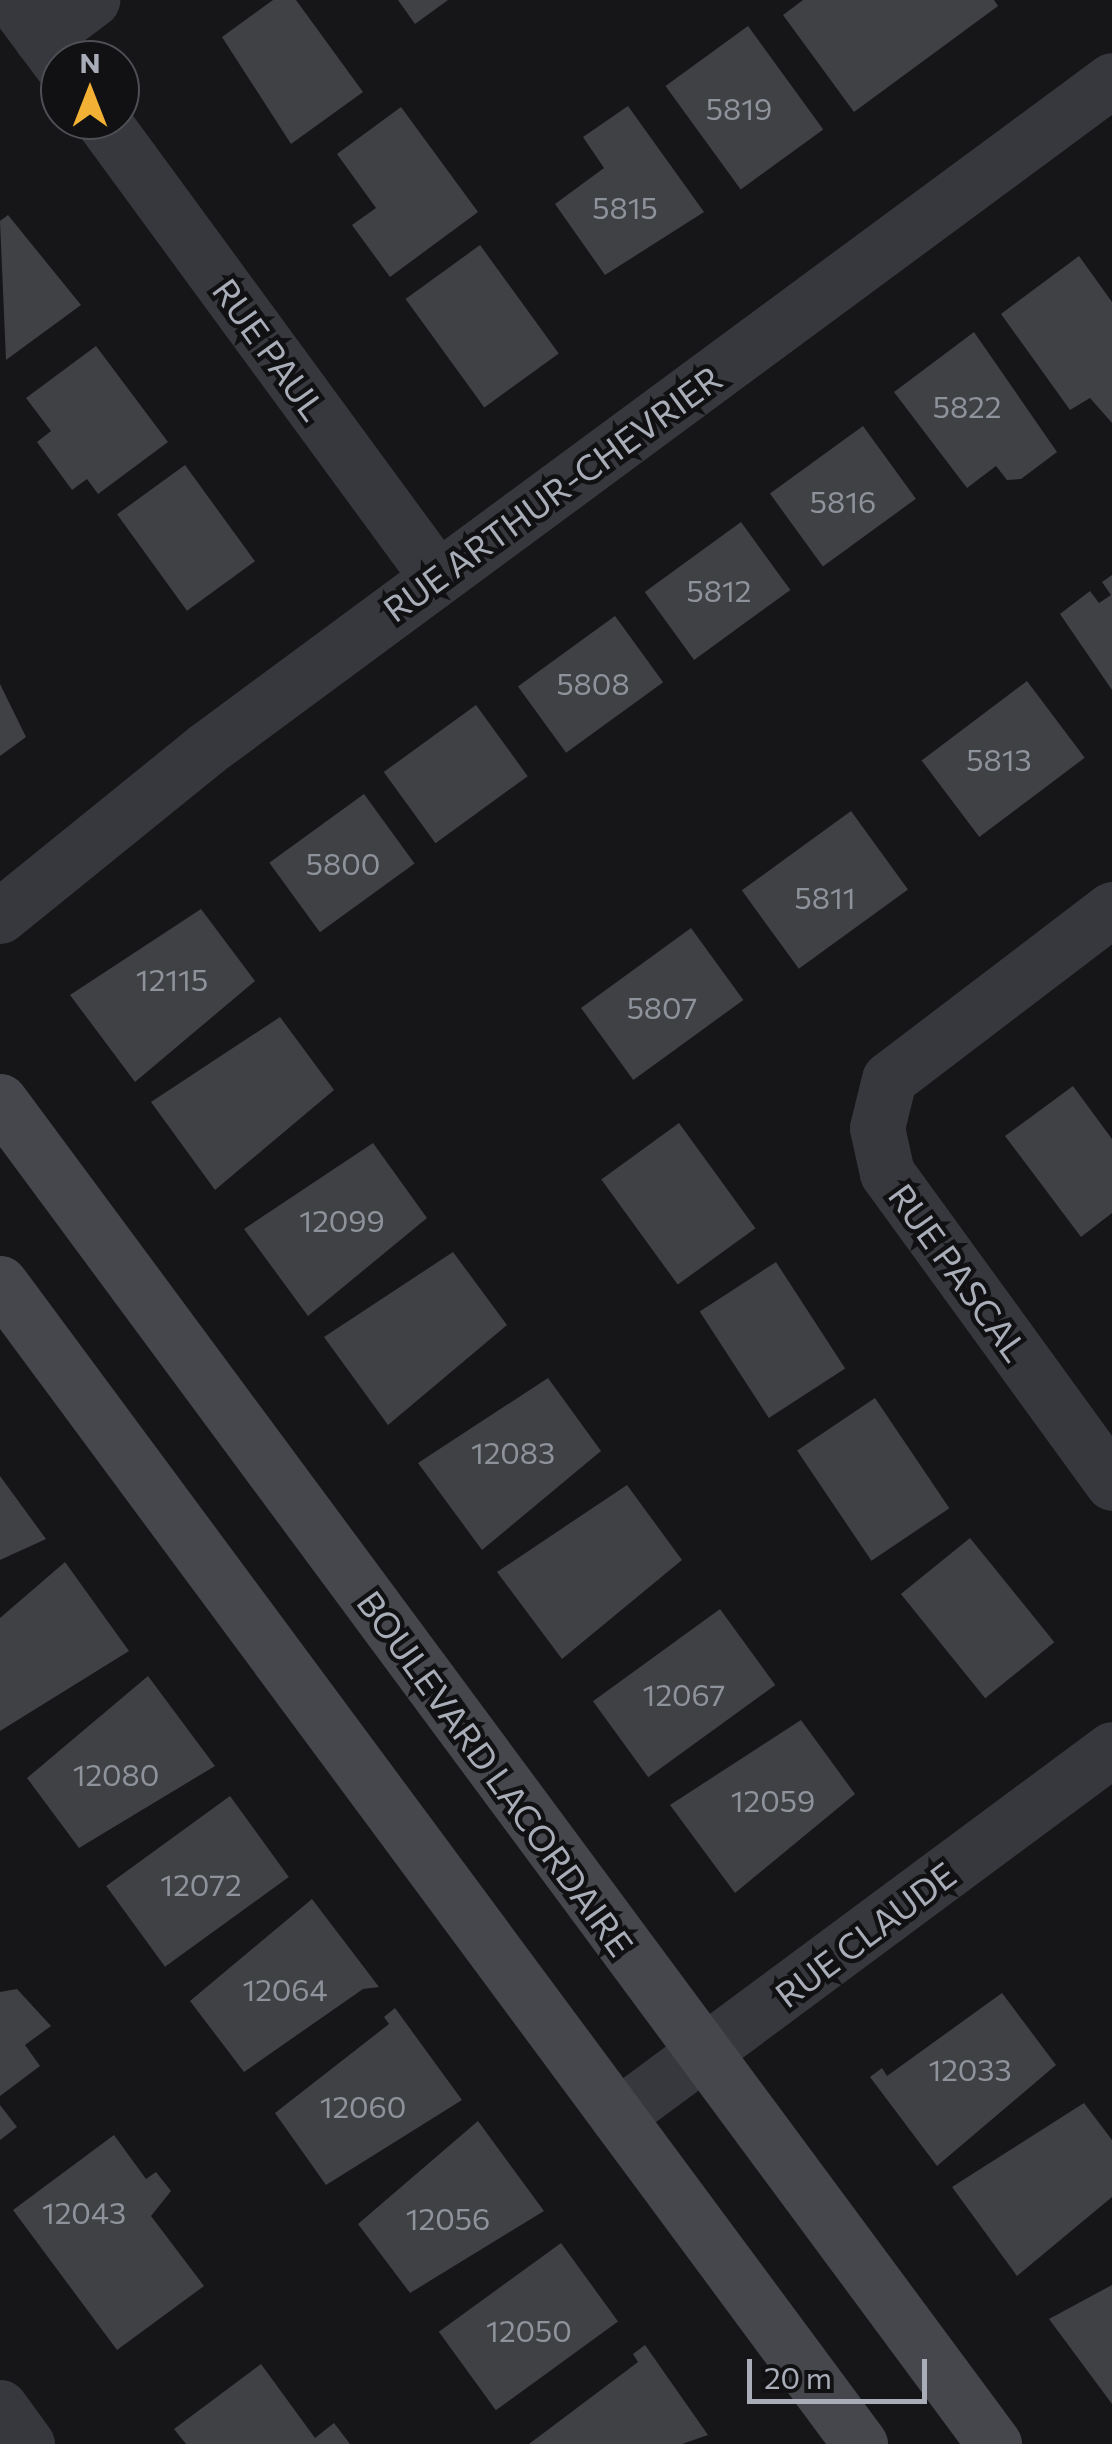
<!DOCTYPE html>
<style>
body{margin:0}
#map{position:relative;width:1112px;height:2444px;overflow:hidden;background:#161618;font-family:Commissioner,sans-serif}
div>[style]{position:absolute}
.building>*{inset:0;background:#404145;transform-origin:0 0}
.minor>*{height:55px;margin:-27.5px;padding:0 27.5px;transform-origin:27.5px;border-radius:27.5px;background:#37383d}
.secondary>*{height:55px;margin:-27.5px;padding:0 27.5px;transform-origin:27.5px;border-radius:27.5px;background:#45474d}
span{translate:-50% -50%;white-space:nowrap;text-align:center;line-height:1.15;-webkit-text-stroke:9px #111113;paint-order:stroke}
.number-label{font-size:30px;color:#8e929b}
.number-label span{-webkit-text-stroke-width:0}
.street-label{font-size:35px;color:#a8adb8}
.north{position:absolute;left:40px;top:40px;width:100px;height:100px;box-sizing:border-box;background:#111113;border:2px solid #4d4f55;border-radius:50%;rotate:0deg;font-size:28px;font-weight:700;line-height:40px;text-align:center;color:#a8adb8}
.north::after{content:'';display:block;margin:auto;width:35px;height:45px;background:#f2b134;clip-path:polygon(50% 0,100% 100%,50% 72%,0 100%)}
.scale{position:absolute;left:747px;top:2359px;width:180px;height:45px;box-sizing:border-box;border:5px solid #a8adb8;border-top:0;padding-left:12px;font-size:30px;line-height:35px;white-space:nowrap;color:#a8adb8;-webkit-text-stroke:8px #111113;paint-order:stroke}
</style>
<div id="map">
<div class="building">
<div style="clip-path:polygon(273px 0,296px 0,363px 92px,291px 144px,222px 37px)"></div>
<div style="clip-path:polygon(398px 0,448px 0,415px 24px)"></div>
<div style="clip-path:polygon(803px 0,994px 0,998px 6px,854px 112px,783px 15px)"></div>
<div style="left:748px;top:26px;width:128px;height:102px;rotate:54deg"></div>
<div style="clip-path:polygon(628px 106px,704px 212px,605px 275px,555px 204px,604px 168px,583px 137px)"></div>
<div style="clip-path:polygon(401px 107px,478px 212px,390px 277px,352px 225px,376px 208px,337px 154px)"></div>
<div style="clip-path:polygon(8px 215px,81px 305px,6px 360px,0 221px)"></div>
<div style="left:480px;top:245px;width:134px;height:92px;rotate:54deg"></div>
<div style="clip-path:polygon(1079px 256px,1112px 302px,1112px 423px,1090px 398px,1070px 410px,1001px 314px)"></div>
<div style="clip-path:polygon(974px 332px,1057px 452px,1021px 479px,1007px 480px,996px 466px,967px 488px,894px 392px)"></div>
<div style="clip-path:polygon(96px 346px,168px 442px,98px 494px,87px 479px,72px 490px,37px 442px,51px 431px,26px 398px)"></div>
<div style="left:863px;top:426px;width:90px;height:115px;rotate:54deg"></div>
<div style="left:185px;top:465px;width:119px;height:84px;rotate:54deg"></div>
<div style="left:741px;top:522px;width:84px;height:119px;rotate:54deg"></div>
<div style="clip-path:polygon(1112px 575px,1112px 690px,1060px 614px,1090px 591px,1099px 603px,1111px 595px,1102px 582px)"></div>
<div style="left:615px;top:616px;width:82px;height:120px;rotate:54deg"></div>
<div style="left:1027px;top:681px;width:96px;height:132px;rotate:53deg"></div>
<div style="clip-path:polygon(0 684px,26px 737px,0 756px)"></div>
<div style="left:476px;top:705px;width:88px;height:114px;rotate:54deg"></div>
<div style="left:364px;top:794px;width:86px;height:117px;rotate:54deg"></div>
<div style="left:851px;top:811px;width:97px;height:135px;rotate:54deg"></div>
<div style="clip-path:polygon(201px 909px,255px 981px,135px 1082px,70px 995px)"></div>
<div style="left:691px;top:928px;width:89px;height:136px;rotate:54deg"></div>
<div style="clip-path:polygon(280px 1017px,334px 1090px,215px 1190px,151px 1102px)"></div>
<div style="clip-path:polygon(1073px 1086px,1112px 1139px,1112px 1213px,1081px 1237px,1005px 1136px)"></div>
<div style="left:679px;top:1123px;width:130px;height:96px;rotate:54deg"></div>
<div style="clip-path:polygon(373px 1143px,427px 1218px,308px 1316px,244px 1229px)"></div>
<div style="clip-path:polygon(453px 1252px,507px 1325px,388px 1425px,324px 1337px)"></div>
<div style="left:776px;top:1262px;width:127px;height:91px;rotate:57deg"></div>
<div style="clip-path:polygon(548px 1378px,601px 1451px,482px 1550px,418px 1463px)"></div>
<div style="left:875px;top:1398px;width:133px;height:94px;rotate:56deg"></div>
<div style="clip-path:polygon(0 1476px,46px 1539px,0 1560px)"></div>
<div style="clip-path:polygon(627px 1485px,682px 1560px,562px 1659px,497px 1572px)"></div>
<div style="left:970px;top:1538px;width:134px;height:89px;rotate:51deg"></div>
<div style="clip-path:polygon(65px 1562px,129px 1651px,0 1731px,0 1618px)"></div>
<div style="left:720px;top:1609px;width:94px;height:157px;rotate:54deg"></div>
<div style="clip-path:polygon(148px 1676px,215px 1766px,79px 1848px,27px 1778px)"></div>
<div style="clip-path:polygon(801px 1720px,855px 1794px,735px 1893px,670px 1805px)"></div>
<div style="left:230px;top:1796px;width:100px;height:153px;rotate:54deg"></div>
<div style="clip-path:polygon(312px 1899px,379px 1987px,363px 1989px,244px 2072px,190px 2001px)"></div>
<div style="clip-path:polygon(17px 1989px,51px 2026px,25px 2045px,40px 2066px,0 2096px,0 1992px)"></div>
<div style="clip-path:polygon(1002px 1993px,1056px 2065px,937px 2166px,870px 2077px,882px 2068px,887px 2076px)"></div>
<div style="clip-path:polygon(395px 2008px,462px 2100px,326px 2185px,275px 2113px,389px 2024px,384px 2017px)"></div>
<div style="clip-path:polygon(1084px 2103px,1112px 2140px,1112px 2197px,1017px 2276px,952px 2187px)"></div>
<div style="clip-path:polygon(0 2105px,17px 2127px,0 2140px)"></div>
<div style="clip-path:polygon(478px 2121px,544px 2211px,410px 2293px,358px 2224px)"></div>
<div style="clip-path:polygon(114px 2135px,146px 2179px,156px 2172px,171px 2191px,151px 2216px,204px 2286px,117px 2350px,13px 2210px)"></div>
<div style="left:561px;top:2243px;width:97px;height:151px;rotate:54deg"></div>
<div style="clip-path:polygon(1112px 2285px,1112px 2404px,1049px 2319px)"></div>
<div style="clip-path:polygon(645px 2345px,708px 2435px,682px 2444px,529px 2444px,638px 2362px,633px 2354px)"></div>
<div style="clip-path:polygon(261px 2364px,315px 2438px,334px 2423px,350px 2444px,186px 2444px,174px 2429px)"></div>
</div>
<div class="minor">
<div style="left:13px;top:0;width:79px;rotate:53.3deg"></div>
<div style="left:41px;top:38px;width:64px;rotate:-36.7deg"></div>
<div style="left:102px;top:120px;width:567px;rotate:53.76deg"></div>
<div style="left:1112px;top:909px;width:280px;rotate:142.7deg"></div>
<div style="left:889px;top:1079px;width:50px;rotate:103.8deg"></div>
<div style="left:877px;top:1128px;width:46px;rotate:77.5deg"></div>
<div style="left:887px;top:1173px;width:383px;rotate:54deg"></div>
<div style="left:0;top:916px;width:265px;rotate:-39deg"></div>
<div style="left:206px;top:749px;width:1126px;rotate:-36.44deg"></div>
<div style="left:617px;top:2116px;width:616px;rotate:-36.55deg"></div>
<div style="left:0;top:2407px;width:46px;rotate:53.9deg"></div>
</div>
<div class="secondary">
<div style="left:0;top:1101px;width:1671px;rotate:53.49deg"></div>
<div style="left:0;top:1283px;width:1445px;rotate:53.47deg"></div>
</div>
<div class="number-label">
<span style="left:739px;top:108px">5819</span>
<span style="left:625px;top:207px">5815</span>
<span style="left:967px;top:406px">5822</span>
<span style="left:843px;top:501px">5816</span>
<span style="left:719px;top:590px">5812</span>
<span style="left:593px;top:683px">5808</span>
<span style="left:999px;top:759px">5813</span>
<span style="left:343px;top:863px">5800</span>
<span style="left:825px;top:897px">5811</span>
<span style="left:172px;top:979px">12115</span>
<span style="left:662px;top:1007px">5807</span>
<span style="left:342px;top:1220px">12099</span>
<span style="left:513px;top:1452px">12083</span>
<span style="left:684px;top:1694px">12067</span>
<span style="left:116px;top:1774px">12080</span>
<span style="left:773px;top:1800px">12059</span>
<span style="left:201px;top:1884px">12072</span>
<span style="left:285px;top:1989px">12064</span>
<span style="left:970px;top:2069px">12033</span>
<span style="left:363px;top:2106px">12060</span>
<span style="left:84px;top:2212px">12043</span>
<span style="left:448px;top:2218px">12056</span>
<span style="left:529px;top:2330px">12050</span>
</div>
<div class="street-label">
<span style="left:270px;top:349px;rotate:54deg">RUE PAUL</span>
<span style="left:552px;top:493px;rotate:-36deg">RUE ARTHUR-CHEVRIER</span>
<span style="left:959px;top:1272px;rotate:54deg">RUE PASCAL</span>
<span style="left:496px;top:1773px;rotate:54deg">BOULEVARD LACORDAIRE</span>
<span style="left:865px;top:1934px;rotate:-37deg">RUE CLAUDE</span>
</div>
<div class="north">N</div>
<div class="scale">20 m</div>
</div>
